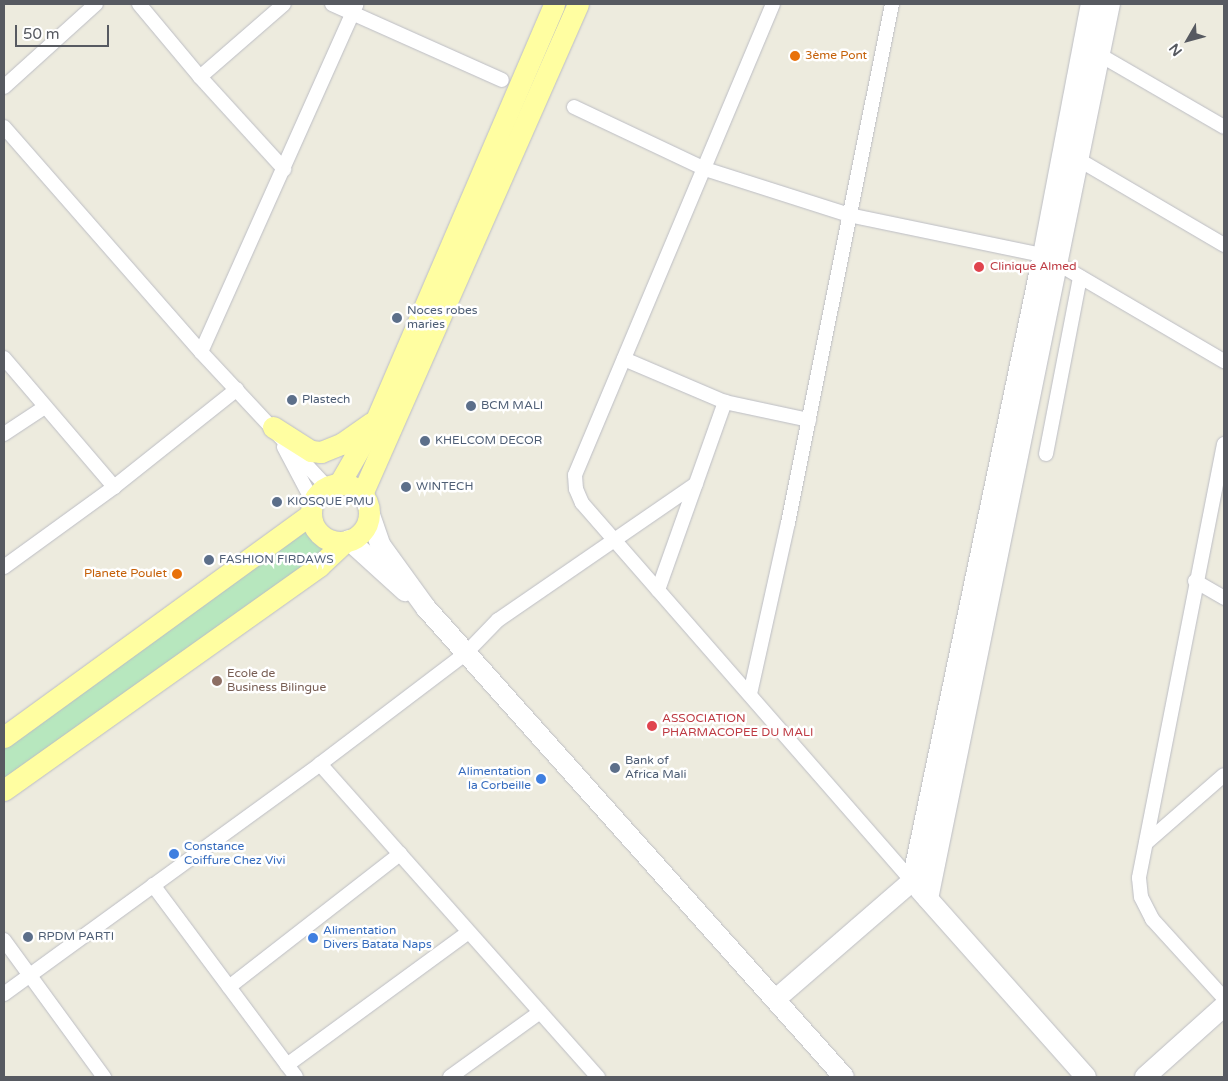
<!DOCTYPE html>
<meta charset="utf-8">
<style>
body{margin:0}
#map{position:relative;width:1228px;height:1081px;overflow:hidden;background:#edebde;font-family:"Varela Round",sans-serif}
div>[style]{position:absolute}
.green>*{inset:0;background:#b7e7be}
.roads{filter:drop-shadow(0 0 1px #bcbdc4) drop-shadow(0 0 1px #bcbdc4)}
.street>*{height:14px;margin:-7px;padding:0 7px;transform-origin:7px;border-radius:7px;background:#fff}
.secondary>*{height:20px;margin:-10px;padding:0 10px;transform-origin:10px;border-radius:10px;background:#fff}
.primary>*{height:21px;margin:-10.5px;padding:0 10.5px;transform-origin:10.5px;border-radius:10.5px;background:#fffea1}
.primary>.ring{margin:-10.5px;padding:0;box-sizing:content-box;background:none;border:21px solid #fffea1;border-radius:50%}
.dots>*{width:14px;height:14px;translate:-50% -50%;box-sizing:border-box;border:2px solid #fff;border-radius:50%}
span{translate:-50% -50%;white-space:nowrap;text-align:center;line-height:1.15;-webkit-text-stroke:5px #fff;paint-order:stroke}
.food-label{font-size:12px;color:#c56008}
.left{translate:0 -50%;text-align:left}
.right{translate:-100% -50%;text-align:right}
.health-label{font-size:12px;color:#be3a42}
.service-label{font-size:12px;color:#4e5e75}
.education-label{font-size:12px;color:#785e54}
.shop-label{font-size:12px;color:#366cbe}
.frame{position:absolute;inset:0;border:5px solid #575a61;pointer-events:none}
.north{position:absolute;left:1163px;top:15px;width:50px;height:50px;-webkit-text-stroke:4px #fff;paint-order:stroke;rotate:232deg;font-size:14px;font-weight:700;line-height:20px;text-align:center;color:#575a61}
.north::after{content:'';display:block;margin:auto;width:18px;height:22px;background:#575a61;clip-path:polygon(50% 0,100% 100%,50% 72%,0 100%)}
.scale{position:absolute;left:15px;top:25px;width:94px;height:22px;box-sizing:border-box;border:2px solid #575a61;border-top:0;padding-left:6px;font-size:15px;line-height:18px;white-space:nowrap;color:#575a61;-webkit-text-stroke:4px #fff;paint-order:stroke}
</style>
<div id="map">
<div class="green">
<div style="clip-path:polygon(306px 529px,318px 543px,330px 550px,4px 783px,4px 745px)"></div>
</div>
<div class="roads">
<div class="street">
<div style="left:139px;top:4px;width:95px;rotate:50.1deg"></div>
<div style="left:200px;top:77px;width:125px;rotate:47.6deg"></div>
<div style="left:332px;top:4px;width:186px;rotate:24.1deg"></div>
<div style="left:773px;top:4px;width:511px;rotate:112.8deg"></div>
<div style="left:575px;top:475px;width:14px;rotate:86deg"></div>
<div style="left:576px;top:489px;width:15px;rotate:67deg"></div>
<div style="left:582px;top:503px;width:502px;rotate:48.88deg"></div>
<div style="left:1100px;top:55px;width:143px;rotate:30.1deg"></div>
<div style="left:200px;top:77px;width:111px;rotate:-41deg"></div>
<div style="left:4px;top:87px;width:124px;rotate:-42.1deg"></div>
<div style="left:574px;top:107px;width:145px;rotate:25.3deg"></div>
<div style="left:705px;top:169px;width:151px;rotate:17.7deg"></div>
<div style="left:849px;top:215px;width:198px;rotate:11.7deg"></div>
<div style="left:1043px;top:255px;width:210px;rotate:30.4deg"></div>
<div style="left:4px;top:127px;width:299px;rotate:48.8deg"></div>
<div style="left:201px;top:352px;width:185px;rotate:47deg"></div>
<div style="left:1081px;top:161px;width:166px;rotate:30.4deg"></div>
<div style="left:201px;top:352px;width:381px;rotate:-65.9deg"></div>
<div style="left:4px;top:358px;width:170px;rotate:49.5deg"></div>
<div style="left:624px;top:359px;width:110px;rotate:23.1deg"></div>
<div style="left:725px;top:402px;width:86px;rotate:12.1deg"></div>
<div style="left:4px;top:434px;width:49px;rotate:-33.4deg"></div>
<div style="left:1224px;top:444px;width:442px;rotate:101.1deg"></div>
<div style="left:1139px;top:878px;width:19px;rotate:84deg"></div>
<div style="left:1141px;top:897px;width:25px;rotate:63deg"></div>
<div style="left:1152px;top:919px;width:107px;rotate:47.7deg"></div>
<div style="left:284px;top:447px;width:62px;rotate:62.2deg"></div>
<div style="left:1046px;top:454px;width:180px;rotate:-79.1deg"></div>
<div style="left:4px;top:567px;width:136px;rotate:-36deg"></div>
<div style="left:114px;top:487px;width:157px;rotate:-38.5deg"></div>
<div style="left:1195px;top:581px;width:34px;rotate:30deg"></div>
<div style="left:658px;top:590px;width:200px;rotate:-70.4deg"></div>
<div style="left:750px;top:694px;width:175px;rotate:-77.5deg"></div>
<div style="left:788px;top:523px;width:529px;rotate:-78.67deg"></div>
<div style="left:320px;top:764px;width:419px;rotate:48.4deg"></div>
<div style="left:1146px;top:843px;width:103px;rotate:-41.1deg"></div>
<div style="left:153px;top:885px;width:239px;rotate:53.3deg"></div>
<div style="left:4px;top:940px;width:170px;rotate:53.9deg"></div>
<div style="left:229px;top:987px;width:217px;rotate:-37.9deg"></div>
<div style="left:4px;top:994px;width:391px;rotate:-36deg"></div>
<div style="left:320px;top:764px;width:183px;rotate:-37.2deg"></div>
<div style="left:466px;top:653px;width:46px;rotate:-45.9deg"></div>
<div style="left:498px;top:620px;width:240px;rotate:-34.5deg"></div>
<div style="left:287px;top:1065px;width:225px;rotate:-36.2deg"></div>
<div style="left:450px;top:1077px;width:111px;rotate:-35.8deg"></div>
</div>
<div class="secondary">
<div style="left:369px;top:512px;width:36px;rotate:71deg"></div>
<div style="left:381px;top:546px;width:77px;rotate:54deg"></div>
<div style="left:426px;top:608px;width:628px;rotate:48.29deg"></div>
<div style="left:349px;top:540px;width:76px;rotate:42.3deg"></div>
<div style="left:920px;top:890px;width:250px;rotate:48.4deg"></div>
<div style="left:928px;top:899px;width:913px;rotate:-78.51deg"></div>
<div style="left:776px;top:999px;width:180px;rotate:-40.9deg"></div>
<div style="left:912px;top:881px;width:640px;rotate:-78.18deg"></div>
<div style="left:1043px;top:255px;width:256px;rotate:-79.2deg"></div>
<div style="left:1145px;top:1077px;width:106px;rotate:-41.9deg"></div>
</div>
<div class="primary">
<div style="left:273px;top:427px;width:45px;rotate:32.3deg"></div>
<div style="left:311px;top:451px;width:10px;rotate:6deg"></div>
<div style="left:321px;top:452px;width:22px;rotate:-22deg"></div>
<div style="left:341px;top:444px;width:37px;rotate:-35deg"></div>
<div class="ring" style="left:311px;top:484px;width:37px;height:37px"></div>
<div style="left:339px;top:484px;width:74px;rotate:-60deg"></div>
<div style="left:376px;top:420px;width:452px;rotate:-66.8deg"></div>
<div style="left:362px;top:494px;width:535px;rotate:-66.21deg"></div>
<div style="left:4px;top:737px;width:379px;rotate:-36deg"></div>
<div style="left:4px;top:790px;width:387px;rotate:-35.4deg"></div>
<div style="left:319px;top:566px;width:35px;rotate:-43deg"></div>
</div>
</div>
<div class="dots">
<div style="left:795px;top:56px;background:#e8710a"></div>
<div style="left:979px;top:267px;background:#e0444e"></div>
<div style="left:397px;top:318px;background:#5c6f8a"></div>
<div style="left:292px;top:400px;background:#5c6f8a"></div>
<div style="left:471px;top:406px;background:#5c6f8a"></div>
<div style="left:425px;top:441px;background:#5c6f8a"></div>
<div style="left:406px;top:487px;background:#5c6f8a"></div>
<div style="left:277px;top:502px;background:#5c6f8a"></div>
<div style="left:209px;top:560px;background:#5c6f8a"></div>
<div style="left:177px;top:574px;background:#e8710a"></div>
<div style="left:217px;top:681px;background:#8d6e63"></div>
<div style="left:652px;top:726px;background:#e0444e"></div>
<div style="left:615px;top:768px;background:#5c6f8a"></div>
<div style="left:541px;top:779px;background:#3f7fe0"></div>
<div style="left:174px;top:854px;background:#3f7fe0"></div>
<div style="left:28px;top:937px;background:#5c6f8a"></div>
<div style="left:313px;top:938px;background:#3f7fe0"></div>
</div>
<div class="food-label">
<span class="left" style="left:805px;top:56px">3ème Pont</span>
<span class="right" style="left:167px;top:574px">Planete Poulet</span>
</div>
<div class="health-label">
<span class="left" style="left:990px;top:267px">Clinique Almed</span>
<span class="left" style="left:662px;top:726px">ASSOCIATION<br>PHARMACOPEE DU MALI</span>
</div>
<div class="service-label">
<span class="left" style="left:407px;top:318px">Noces robes<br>maries</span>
<span class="left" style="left:302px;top:400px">Plastech</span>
<span class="left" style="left:481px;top:406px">BCM MALI</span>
<span class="left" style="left:435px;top:441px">KHELCOM DECOR</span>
<span class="left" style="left:416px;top:487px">WINTECH</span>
<span class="left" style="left:287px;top:502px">KIOSQUE PMU</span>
<span class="left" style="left:219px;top:560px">FASHION FIRDAWS</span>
<span class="left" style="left:625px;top:768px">Bank of<br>Africa Mali</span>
<span class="left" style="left:38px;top:937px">RPDM PARTI</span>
</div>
<div class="education-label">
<span class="left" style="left:227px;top:681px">Ecole de<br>Business Bilingue</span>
</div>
<div class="shop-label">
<span class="right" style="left:531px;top:779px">Alimentation<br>la Corbeille</span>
<span class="left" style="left:184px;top:854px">Constance<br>Coiffure Chez Vivi</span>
<span class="left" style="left:323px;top:938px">Alimentation<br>Divers Batata Naps</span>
</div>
<div class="frame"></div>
<div class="north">N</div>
<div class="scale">50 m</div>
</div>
